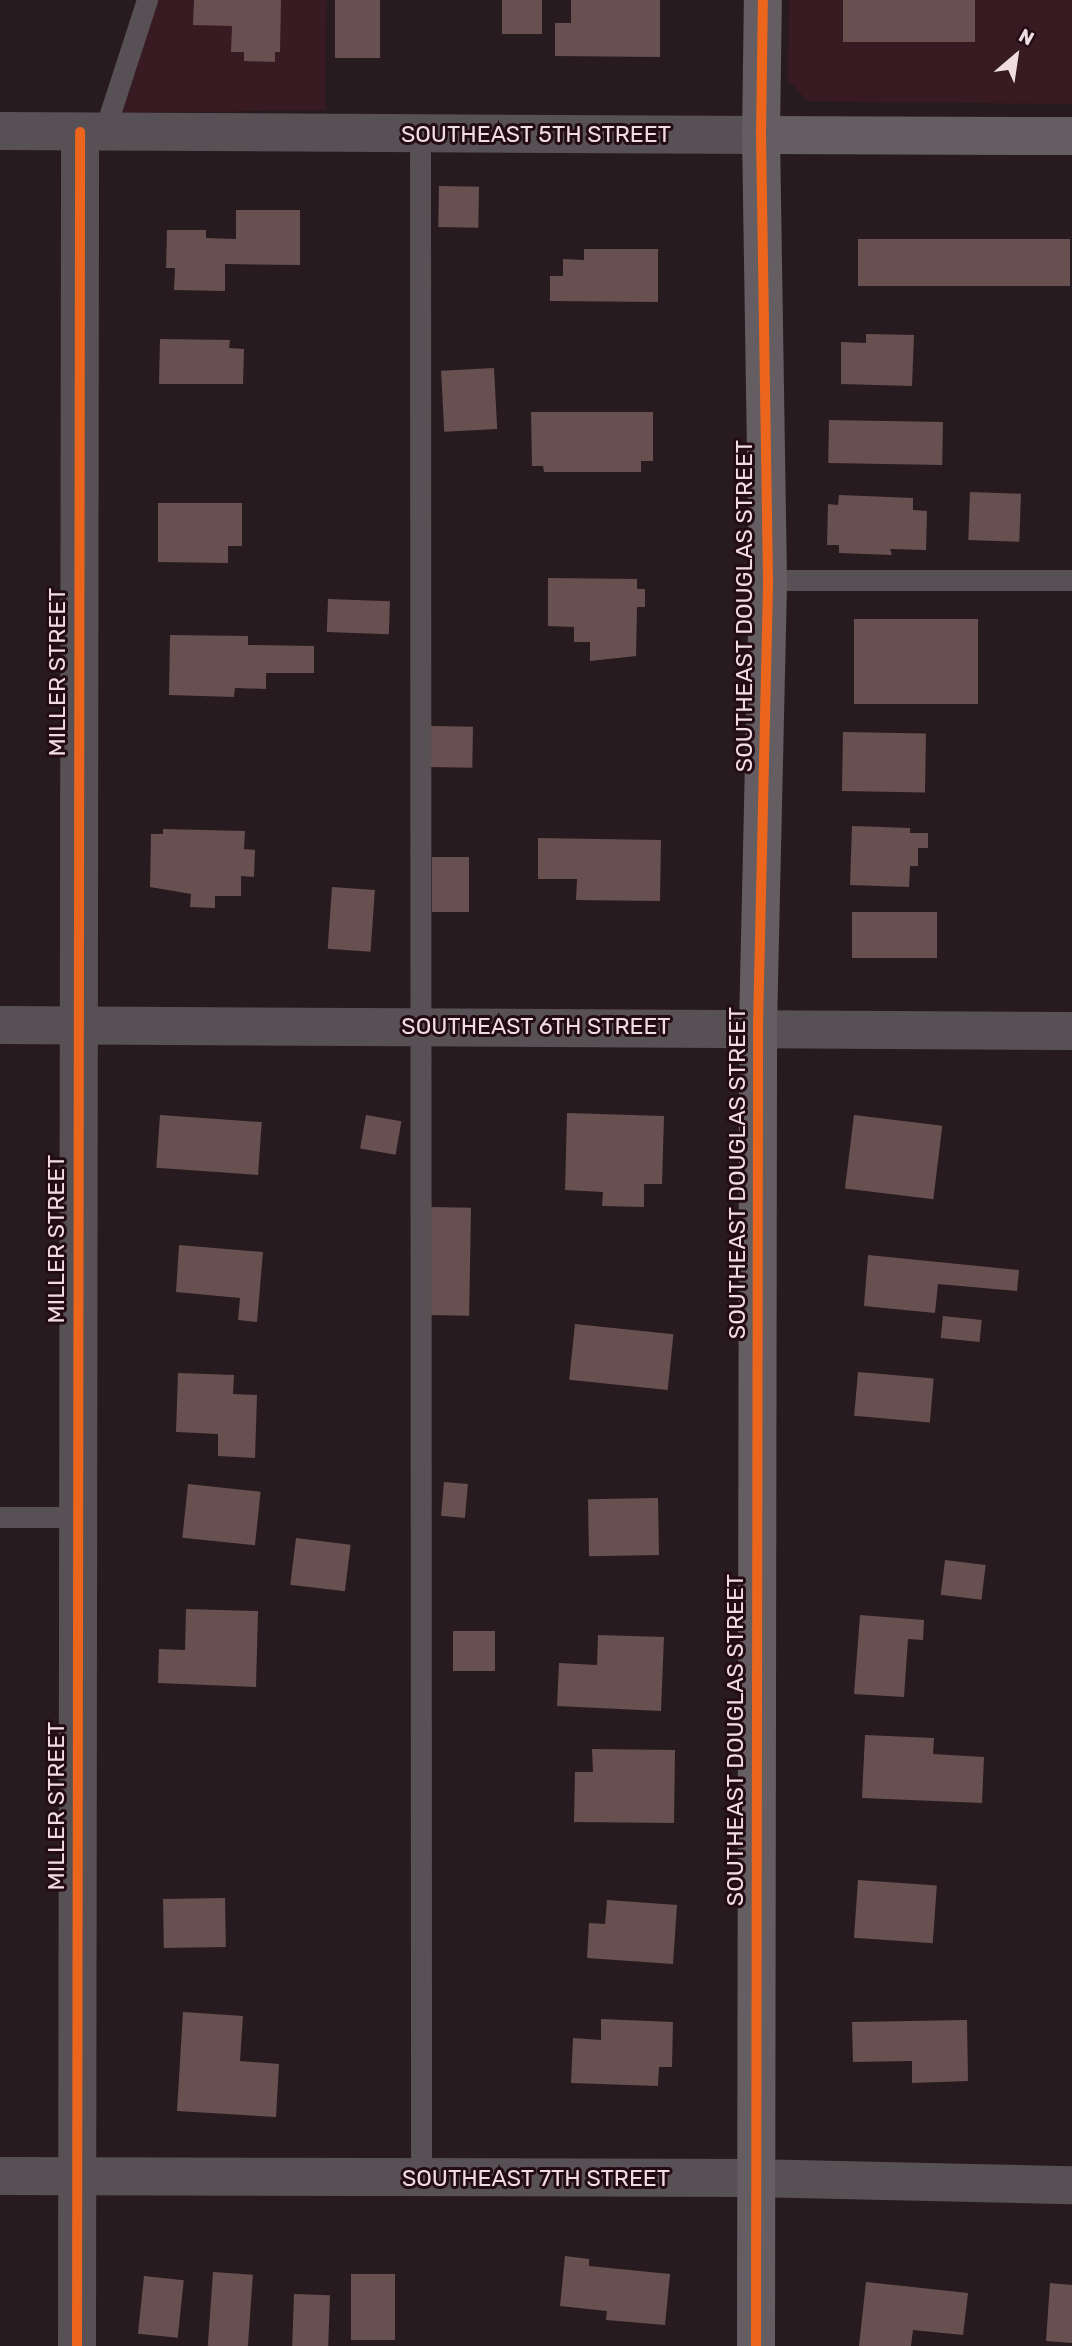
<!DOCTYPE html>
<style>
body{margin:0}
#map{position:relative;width:1072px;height:2346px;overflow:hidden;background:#281b1f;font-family:Rubik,sans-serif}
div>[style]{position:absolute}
.built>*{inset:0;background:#381a23}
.building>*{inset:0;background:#67504f;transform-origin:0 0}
.lane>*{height:21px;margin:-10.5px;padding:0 10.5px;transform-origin:10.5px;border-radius:10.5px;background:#575155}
.street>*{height:38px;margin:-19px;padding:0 19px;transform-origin:19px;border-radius:19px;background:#575155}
.secondary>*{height:38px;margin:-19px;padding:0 19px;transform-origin:19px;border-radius:19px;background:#645d61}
.cycleway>*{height:10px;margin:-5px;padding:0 5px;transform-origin:5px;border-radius:5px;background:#eb651d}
span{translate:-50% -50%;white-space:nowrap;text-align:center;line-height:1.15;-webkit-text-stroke:6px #240c14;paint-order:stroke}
.street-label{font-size:23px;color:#efdde1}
.north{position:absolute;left:981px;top:21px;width:70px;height:70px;-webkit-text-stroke:5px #240c14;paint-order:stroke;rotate:29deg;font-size:19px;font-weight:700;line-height:28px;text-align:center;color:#efdde1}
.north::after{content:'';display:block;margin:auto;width:24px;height:32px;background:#efdde1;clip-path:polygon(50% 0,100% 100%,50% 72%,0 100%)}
</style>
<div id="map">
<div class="built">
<div style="clip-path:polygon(157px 0,326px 0,325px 110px,121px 113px)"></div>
<div style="clip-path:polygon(789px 0,1072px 0,1072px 104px,808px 101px,788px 80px)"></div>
</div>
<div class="building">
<div style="clip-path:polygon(194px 0,281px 0,280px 52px,275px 52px,275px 62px,244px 61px,244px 52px,231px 52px,232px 26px,193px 25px)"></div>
<div style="left:335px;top:0;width:45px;height:58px"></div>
<div style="left:502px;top:0;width:40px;height:34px"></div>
<div style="clip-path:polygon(571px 0,660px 0,660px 57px,555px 56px,555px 23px,571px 23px)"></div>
<div style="left:843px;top:0;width:132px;height:42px"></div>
<div style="left:439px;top:186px;width:40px;height:41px;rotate:1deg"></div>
<div style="clip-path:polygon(236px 210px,300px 210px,300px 265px,225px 264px,225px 291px,174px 290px,175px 268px,166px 268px,167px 230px,206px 230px,206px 238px,236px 239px)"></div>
<div style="left:858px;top:239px;width:212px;height:47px"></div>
<div style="clip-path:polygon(584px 249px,658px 249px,658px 302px,550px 301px,550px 276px,563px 276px,563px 259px,584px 260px)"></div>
<div style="clip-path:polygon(866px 334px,914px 335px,912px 386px,841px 384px,841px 342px,866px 343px)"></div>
<div style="clip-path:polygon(160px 339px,230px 340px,229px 348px,244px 349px,243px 384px,159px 384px)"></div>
<div style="left:494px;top:368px;width:61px;height:53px;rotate:87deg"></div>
<div style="clip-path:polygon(531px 412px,653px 412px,653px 461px,641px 461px,641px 472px,544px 472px,543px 466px,532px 466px)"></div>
<div style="left:829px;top:420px;width:114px;height:43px;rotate:1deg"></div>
<div style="left:970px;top:492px;width:51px;height:48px;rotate:2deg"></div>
<div style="clip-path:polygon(839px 495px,913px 498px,913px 510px,927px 511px,926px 550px,890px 549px,892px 555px,839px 553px,839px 545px,827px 545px,828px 504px,838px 505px)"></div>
<div style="clip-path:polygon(158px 503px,242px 503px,242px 546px,228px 546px,228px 563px,158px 562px)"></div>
<div style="clip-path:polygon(548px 578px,637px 579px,637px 589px,645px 589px,645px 607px,637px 607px,636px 656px,590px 661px,590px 642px,574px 642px,574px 627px,548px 626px)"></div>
<div style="left:328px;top:599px;width:62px;height:33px;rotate:2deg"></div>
<div style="left:854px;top:619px;width:124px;height:85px"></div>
<div style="clip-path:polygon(170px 635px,248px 636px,248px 645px,314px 646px,314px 673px,266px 673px,266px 689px,235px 688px,234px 697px,169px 695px)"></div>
<div style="left:430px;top:726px;width:43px;height:41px;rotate:1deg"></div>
<div style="left:843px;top:732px;width:83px;height:59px;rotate:1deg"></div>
<div style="clip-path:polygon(852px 826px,910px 828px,910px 833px,928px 833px,928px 848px,918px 848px,918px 866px,910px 866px,909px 887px,850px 885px)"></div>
<div style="clip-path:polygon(163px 829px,245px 831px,244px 849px,255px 850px,254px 877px,241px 876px,241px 896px,215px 896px,215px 908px,190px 907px,191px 894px,150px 887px,151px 834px,163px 834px)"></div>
<div style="clip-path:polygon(538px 838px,661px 840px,660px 901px,576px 900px,577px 879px,538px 879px)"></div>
<div style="left:432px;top:857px;width:37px;height:55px"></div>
<div style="left:332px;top:887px;width:43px;height:62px;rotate:4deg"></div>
<div style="left:852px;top:912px;width:85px;height:46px"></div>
<div style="clip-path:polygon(567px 1113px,664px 1116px,662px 1184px,644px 1184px,644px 1207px,602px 1206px,603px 1192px,565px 1190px)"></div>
<div style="left:160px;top:1115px;width:102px;height:53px;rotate:4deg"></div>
<div style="left:366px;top:1115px;width:36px;height:34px;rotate:10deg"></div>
<div style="left:854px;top:1115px;width:89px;height:74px;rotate:7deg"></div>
<div style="left:429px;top:1207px;width:42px;height:108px;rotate:1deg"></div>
<div style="clip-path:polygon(179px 1245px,263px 1252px,257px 1322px,238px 1320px,240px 1298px,176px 1292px)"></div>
<div style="clip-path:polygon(868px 1255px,1019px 1270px,1017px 1291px,938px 1284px,935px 1313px,864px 1306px)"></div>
<div style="left:943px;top:1316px;width:39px;height:22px;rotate:6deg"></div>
<div style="left:575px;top:1324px;width:99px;height:56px;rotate:6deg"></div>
<div style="left:858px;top:1372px;width:76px;height:44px;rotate:5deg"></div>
<div style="clip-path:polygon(178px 1373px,234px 1375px,233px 1394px,257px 1395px,255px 1458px,218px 1456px,218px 1434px,176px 1432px)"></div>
<div style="left:444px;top:1482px;width:24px;height:34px;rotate:5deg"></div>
<div style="left:188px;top:1484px;width:73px;height:54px;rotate:6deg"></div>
<div style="left:658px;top:1498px;width:57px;height:70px;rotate:89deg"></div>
<div style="left:296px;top:1538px;width:55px;height:47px;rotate:7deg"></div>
<div style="left:945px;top:1560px;width:41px;height:35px;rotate:7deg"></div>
<div style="clip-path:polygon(186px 1609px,258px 1611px,256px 1687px,158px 1683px,159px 1649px,185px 1650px)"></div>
<div style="clip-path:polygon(860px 1615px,924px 1620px,923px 1640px,908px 1639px,904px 1697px,854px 1694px)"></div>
<div style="left:453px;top:1631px;width:42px;height:40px"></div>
<div style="clip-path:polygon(598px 1635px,664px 1637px,661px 1711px,557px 1706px,559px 1663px,597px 1665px)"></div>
<div style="clip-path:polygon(865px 1735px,934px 1738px,933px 1754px,984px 1757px,982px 1803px,862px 1798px)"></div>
<div style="clip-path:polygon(592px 1749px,675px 1750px,674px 1823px,574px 1822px,575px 1772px,593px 1772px)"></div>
<div style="left:858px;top:1880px;width:79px;height:58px;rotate:4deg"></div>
<div style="left:225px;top:1898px;width:49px;height:62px;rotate:89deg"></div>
<div style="clip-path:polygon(607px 1900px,677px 1905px,673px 1964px,587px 1958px,589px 1923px,605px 1924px)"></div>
<div style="clip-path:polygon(183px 2012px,243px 2016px,240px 2061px,279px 2064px,276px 2117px,177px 2111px)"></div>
<div style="clip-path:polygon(601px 2019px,673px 2022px,672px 2067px,659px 2067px,658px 2086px,571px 2083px,573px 2038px,601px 2040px)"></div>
<div style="clip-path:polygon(967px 2020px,968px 2081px,912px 2083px,912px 2061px,853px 2062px,852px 2022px)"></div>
<div style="clip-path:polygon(565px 2256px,589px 2259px,589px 2266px,670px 2274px,665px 2325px,606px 2320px,607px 2311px,560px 2306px)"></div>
<div style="left:213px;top:2272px;width:40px;height:74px;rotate:4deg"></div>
<div style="left:351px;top:2274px;width:44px;height:66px"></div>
<div style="left:144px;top:2276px;width:40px;height:58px;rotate:6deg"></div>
<div style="clip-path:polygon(866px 2282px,968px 2293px,963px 2335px,913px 2330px,911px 2346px,859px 2346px)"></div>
<div style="clip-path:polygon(1050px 2283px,1072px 2285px,1072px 2343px,1046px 2341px)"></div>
<div style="left:294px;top:2294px;width:36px;height:52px;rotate:2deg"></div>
</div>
<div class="lane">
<div style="left:105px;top:129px;width:136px;rotate:-72deg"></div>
<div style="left:420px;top:135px;width:2044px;rotate:89.97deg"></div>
<div style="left:768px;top:580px;width:304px"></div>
<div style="left:0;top:1517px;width:77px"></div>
</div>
<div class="street">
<div style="left:0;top:131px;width:761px;rotate:0.3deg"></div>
<div style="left:0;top:1025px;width:1072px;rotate:0.32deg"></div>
<div style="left:0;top:2176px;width:754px;rotate:0.15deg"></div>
<div style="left:754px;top:2178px;width:318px;rotate:1.3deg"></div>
<div style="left:77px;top:2346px;width:2214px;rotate:-89.92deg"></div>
</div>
<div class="secondary">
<div style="left:761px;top:135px;width:311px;rotate:0.2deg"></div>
<div style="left:756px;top:2346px;width:1320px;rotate:-89.91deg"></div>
<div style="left:758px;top:1026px;width:446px;rotate:-88.7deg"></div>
<div style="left:768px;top:580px;width:445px;rotate:-90.9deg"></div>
<div style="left:761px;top:135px;width:135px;rotate:-89.2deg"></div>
</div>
<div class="cycleway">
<div style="left:77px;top:2346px;width:2214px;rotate:-89.92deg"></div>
<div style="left:756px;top:2346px;width:1320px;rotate:-89.91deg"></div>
<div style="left:758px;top:1026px;width:446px;rotate:-88.7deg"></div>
<div style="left:768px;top:580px;width:445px;rotate:-90.9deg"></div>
<div style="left:761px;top:135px;width:135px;rotate:-89.2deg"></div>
</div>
<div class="street-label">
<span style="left:536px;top:134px">SOUTHEAST 5TH STREET</span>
<span style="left:744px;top:606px;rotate:-90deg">SOUTHEAST DOUGLAS STREET</span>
<span style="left:57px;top:672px;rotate:-90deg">MILLER STREET</span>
<span style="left:536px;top:1026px">SOUTHEAST 6TH STREET</span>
<span style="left:737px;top:1173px;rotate:-90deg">SOUTHEAST DOUGLAS STREET</span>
<span style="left:56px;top:1239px;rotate:-90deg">MILLER STREET</span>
<span style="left:735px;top:1740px;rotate:-90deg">SOUTHEAST DOUGLAS STREET</span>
<span style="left:56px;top:1806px;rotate:-90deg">MILLER STREET</span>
<span style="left:536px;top:2178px">SOUTHEAST 7TH STREET</span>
</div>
<div class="north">N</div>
</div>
